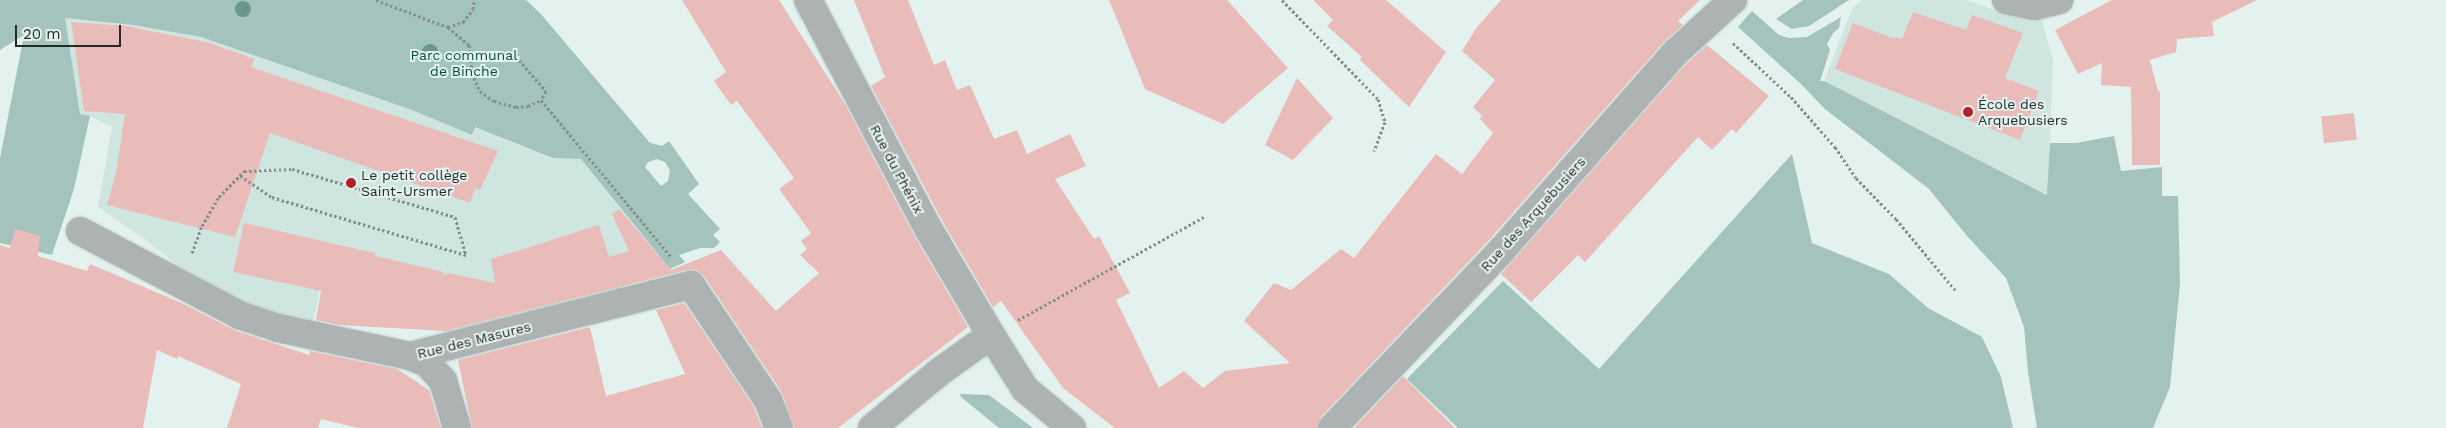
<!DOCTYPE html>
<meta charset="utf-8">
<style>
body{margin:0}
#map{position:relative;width:2446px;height:428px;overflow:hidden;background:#e3f2ef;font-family:"Work Sans",sans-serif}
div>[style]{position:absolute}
.built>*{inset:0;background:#cfe5e0}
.green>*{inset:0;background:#a3c3bc}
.building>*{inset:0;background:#eabcb9;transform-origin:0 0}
.path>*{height:3px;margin-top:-1.5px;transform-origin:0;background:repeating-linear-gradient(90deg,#858f8d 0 2.5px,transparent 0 5px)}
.roads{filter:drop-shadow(0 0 1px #c1cecb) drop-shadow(0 0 1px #c1cecb)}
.minor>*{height:28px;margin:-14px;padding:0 14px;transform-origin:14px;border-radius:14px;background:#adb3b2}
.trees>*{width:16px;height:16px;margin:-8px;border-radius:50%;background:#689790}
.dots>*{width:14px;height:14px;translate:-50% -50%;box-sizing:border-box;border:2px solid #e3f2ef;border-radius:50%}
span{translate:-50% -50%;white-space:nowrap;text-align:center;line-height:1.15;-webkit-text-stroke:4px #e3f2ef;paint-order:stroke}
.park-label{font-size:14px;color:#034c43}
.poi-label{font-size:14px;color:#252a29}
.left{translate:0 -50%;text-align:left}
.street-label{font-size:14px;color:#252a29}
.scale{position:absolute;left:15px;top:25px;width:106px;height:22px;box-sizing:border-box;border:2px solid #252a29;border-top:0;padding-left:6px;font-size:15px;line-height:18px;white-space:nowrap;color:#252a29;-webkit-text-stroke:4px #e3f2ef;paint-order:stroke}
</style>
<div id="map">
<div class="built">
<div style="clip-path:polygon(1862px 0,1966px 0,2007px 14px,2041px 17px,2053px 60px,2048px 195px,1824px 81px,1852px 9px)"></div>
<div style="clip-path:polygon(65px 18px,133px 25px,201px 37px,412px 110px,472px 135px,475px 126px,553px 158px,581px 159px,650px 245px,647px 276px,618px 289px,459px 332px,438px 331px,424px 272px,377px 282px,375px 253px,329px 242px,313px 323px,245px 308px,199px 282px,143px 238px,98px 207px,112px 127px,90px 116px,80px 114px)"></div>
</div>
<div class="green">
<div style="clip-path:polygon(evenodd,0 0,526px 0,540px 13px,650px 143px,662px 146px,669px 141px,699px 184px,688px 194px,720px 229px,713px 235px,720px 242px,714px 248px,700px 248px,679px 255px,685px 262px,670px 269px,581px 159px,553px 158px,475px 127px,472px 135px,412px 110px,201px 37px,133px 25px,65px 18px,80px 114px,90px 116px,74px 189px,52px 255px,0 243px,0 158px,24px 35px,0 50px,0 0,657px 159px,665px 162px,670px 170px,668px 181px,661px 186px,645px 167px,648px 162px,657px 159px)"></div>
<div style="clip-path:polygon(1803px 0,1849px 0,1809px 26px,1792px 29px,1776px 19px)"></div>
<div style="clip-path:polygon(1752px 11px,1779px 35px,1789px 38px,1807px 37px,1841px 17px,1839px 28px,1833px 33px,1827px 44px,1830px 50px,1820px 81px,1824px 81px,2047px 195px,2050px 143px,2076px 143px,2114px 136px,2121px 171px,2162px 167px,2162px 196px,2178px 196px,2180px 284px,2170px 387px,2153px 428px,2037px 428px,2028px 372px,2024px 327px,2006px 278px,1967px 236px,1929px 189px,1825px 109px,1801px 84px,1738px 27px)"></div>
<div style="clip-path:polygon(1792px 154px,1812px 243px,1889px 274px,1928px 308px,1982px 337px,2001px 377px,2013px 428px,1458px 428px,1407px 379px,1503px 281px,1599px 369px)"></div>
<div style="clip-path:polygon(960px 394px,989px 395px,1033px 428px,999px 428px,961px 397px)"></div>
</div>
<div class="building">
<div style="clip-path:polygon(682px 0,779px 0,845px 104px,915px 237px,968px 327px,838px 428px,794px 428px,781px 391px,704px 276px,696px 270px,687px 270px,445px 331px,339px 325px,316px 320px,321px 291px,233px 272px,244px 223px,375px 253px,375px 256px,444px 272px,442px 275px,448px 273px,495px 283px,491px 259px,599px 225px,609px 257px,629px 251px,612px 214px,619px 209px,671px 270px,721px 250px,776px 311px,819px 273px,800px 255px,807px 249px,801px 241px,811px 233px,779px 189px,794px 178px,737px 101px,731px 105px,714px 81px,726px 72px)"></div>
<div style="clip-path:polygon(854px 0,908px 0,934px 65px,945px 60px,957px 90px,970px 85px,994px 139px,1017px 130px,1027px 154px,1070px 134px,1086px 166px,1055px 179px,1094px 239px,1099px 236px,1130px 293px,1116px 300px,1159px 388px,1184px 371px,1203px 388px,1225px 371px,1290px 363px,1244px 321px,1274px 283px,1291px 290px,1341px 249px,1354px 258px,1436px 154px,1462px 174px,1493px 133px,1480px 119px,1482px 116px,1473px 107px,1495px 80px,1462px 51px,1477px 27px,1501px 0,1700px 0,1678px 21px,1683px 25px,1662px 44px,1489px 240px,1321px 417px,1317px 428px,1115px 428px,1063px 388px,1001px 301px,993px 307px,943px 222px,871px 86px,885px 77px)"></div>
<div style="clip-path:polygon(1109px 0,1227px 0,1288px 68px,1223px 124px,1145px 89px)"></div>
<div style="clip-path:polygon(1313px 0,1386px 0,1446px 52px,1409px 107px,1360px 60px,1362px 57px,1327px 26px,1333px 20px)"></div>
<div style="clip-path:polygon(2112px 0,2257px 0,2212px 22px,2214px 36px,2177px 39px,2176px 52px,2150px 60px,2158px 91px,2160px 91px,2160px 165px,2132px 165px,2131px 87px,2101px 85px,2102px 63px,2078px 74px,2055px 30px)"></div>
<div style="clip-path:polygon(1913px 12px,1966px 30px,1972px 15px,2023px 33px,2005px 78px,2039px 91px,2020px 140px,1835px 69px,1853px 23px,1895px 39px,1895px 37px,1902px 39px)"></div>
<div style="clip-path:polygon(71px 22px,126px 26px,210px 43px,254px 59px,251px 67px,498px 151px,480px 190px,475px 188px,470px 203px,270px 133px,235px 237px,107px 205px,116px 173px,125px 114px,84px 111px)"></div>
<div style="clip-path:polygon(1707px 45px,1769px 96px,1736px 133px,1732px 129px,1712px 150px,1698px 137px,1585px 262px,1578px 255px,1531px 302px,1501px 274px,1685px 65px)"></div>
<div style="clip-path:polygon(1297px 78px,1333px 118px,1293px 160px,1265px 145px)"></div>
<div style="left:2354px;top:113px;width:27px;height:33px;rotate:84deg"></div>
<div style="clip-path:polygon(15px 229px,40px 236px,38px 256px,87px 271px,90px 264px,184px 304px,234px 330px,309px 355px,310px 351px,397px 369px,429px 390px,441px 428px,358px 428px,321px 419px,318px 428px,227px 428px,241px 384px,178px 356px,177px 359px,157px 350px,143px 428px,0 428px,0 245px,10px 248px)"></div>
<div style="clip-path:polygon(684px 303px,754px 407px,762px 428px,472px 428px,458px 360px,590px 327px,606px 396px,685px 374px,656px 310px)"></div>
<div style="clip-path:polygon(1403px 376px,1455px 428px,1354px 428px)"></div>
</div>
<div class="path">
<div style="left:376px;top:0;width:77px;rotate:20.6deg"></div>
<div style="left:448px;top:27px;width:16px;rotate:-18deg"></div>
<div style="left:463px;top:22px;width:16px;rotate:-52deg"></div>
<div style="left:473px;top:9px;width:7px;rotate:-82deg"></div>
<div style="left:1282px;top:0;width:138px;rotate:45.9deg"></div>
<div style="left:1378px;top:99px;width:24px;rotate:73deg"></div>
<div style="left:1385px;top:122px;width:31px;rotate:111deg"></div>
<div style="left:448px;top:27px;width:28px;rotate:41deg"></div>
<div style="left:469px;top:45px;width:28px;rotate:84deg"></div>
<div style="left:472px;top:73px;width:20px;rotate:66deg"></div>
<div style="left:480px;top:91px;width:17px;rotate:36deg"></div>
<div style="left:494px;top:101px;width:23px;rotate:15deg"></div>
<div style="left:516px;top:107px;width:12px;rotate:-5deg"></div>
<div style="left:528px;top:106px;width:14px;rotate:-25deg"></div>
<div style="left:541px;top:100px;width:205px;rotate:50.3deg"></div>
<div style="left:1733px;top:43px;width:79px;rotate:43deg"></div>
<div style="left:1791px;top:97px;width:67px;rotate:48.7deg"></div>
<div style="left:1835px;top:147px;width:37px;rotate:56deg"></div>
<div style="left:1856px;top:178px;width:57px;rotate:45.7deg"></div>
<div style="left:1896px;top:219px;width:94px;rotate:50.2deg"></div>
<div style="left:519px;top:60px;width:41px;rotate:48.9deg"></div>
<div style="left:546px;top:91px;width:10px;rotate:119deg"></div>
<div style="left:192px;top:253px;width:29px;rotate:-70deg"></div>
<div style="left:202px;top:226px;width:34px;rotate:-60deg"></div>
<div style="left:219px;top:197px;width:36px;rotate:-46deg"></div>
<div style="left:244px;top:171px;width:48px;rotate:-2.4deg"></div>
<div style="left:292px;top:169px;width:170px;rotate:16.4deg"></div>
<div style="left:455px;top:217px;width:40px;rotate:74deg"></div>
<div style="left:466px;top:255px;width:203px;rotate:-163.4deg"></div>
<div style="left:271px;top:197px;width:38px;rotate:-145deg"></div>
<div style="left:1018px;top:320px;width:213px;rotate:-29deg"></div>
</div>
<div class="roads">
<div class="minor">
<div style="left:808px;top:0;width:260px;rotate:62.3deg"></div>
<div style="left:929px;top:230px;width:122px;rotate:59.4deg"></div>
<div style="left:991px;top:335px;width:64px;rotate:57.8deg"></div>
<div style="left:1025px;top:389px;width:61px;rotate:39.7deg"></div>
<div style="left:2006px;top:0;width:29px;rotate:12deg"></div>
<div style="left:2034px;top:6px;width:26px;rotate:-13deg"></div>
<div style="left:80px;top:231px;width:180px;rotate:27.8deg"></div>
<div style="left:239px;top:315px;width:41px;rotate:18.4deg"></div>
<div style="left:278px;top:328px;width:135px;rotate:12deg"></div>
<div style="left:410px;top:356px;width:290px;rotate:-14.2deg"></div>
<div style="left:691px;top:285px;width:138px;rotate:56.2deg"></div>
<div style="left:768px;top:400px;width:30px;rotate:69deg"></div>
<div style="left:410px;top:356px;width:18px;rotate:22deg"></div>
<div style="left:427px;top:363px;width:24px;rotate:48deg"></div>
<div style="left:443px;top:381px;width:49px;rotate:73.4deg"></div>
<div style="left:872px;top:428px;width:86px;rotate:-39.8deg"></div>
<div style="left:938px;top:373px;width:65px;rotate:-35.6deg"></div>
<div style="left:1332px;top:428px;width:245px;rotate:-46.3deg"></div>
<div style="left:1501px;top:251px;width:262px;rotate:-48.7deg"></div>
<div style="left:1674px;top:54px;width:80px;rotate:-42.5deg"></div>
</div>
</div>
<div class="trees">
<div style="left:243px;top:9px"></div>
<div style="left:430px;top:52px"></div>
</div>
<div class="dots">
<div style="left:1968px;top:112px;background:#b2202d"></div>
<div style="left:351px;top:183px;background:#b2202d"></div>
</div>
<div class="park-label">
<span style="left:464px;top:63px">Parc communal<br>de Binche</span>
</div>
<div class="poi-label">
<span class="left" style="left:1978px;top:112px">École des<br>Arquebusiers</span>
<span class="left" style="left:361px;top:183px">Le petit collège<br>Saint-Ursmer</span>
</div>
<div class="street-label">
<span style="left:897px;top:169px;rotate:62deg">Rue du Phénix</span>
<span style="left:1533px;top:214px;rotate:-48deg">Rue des Arquebusiers</span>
<span style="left:474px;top:340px;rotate:-14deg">Rue des Masures</span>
</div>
<div class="scale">20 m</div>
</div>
